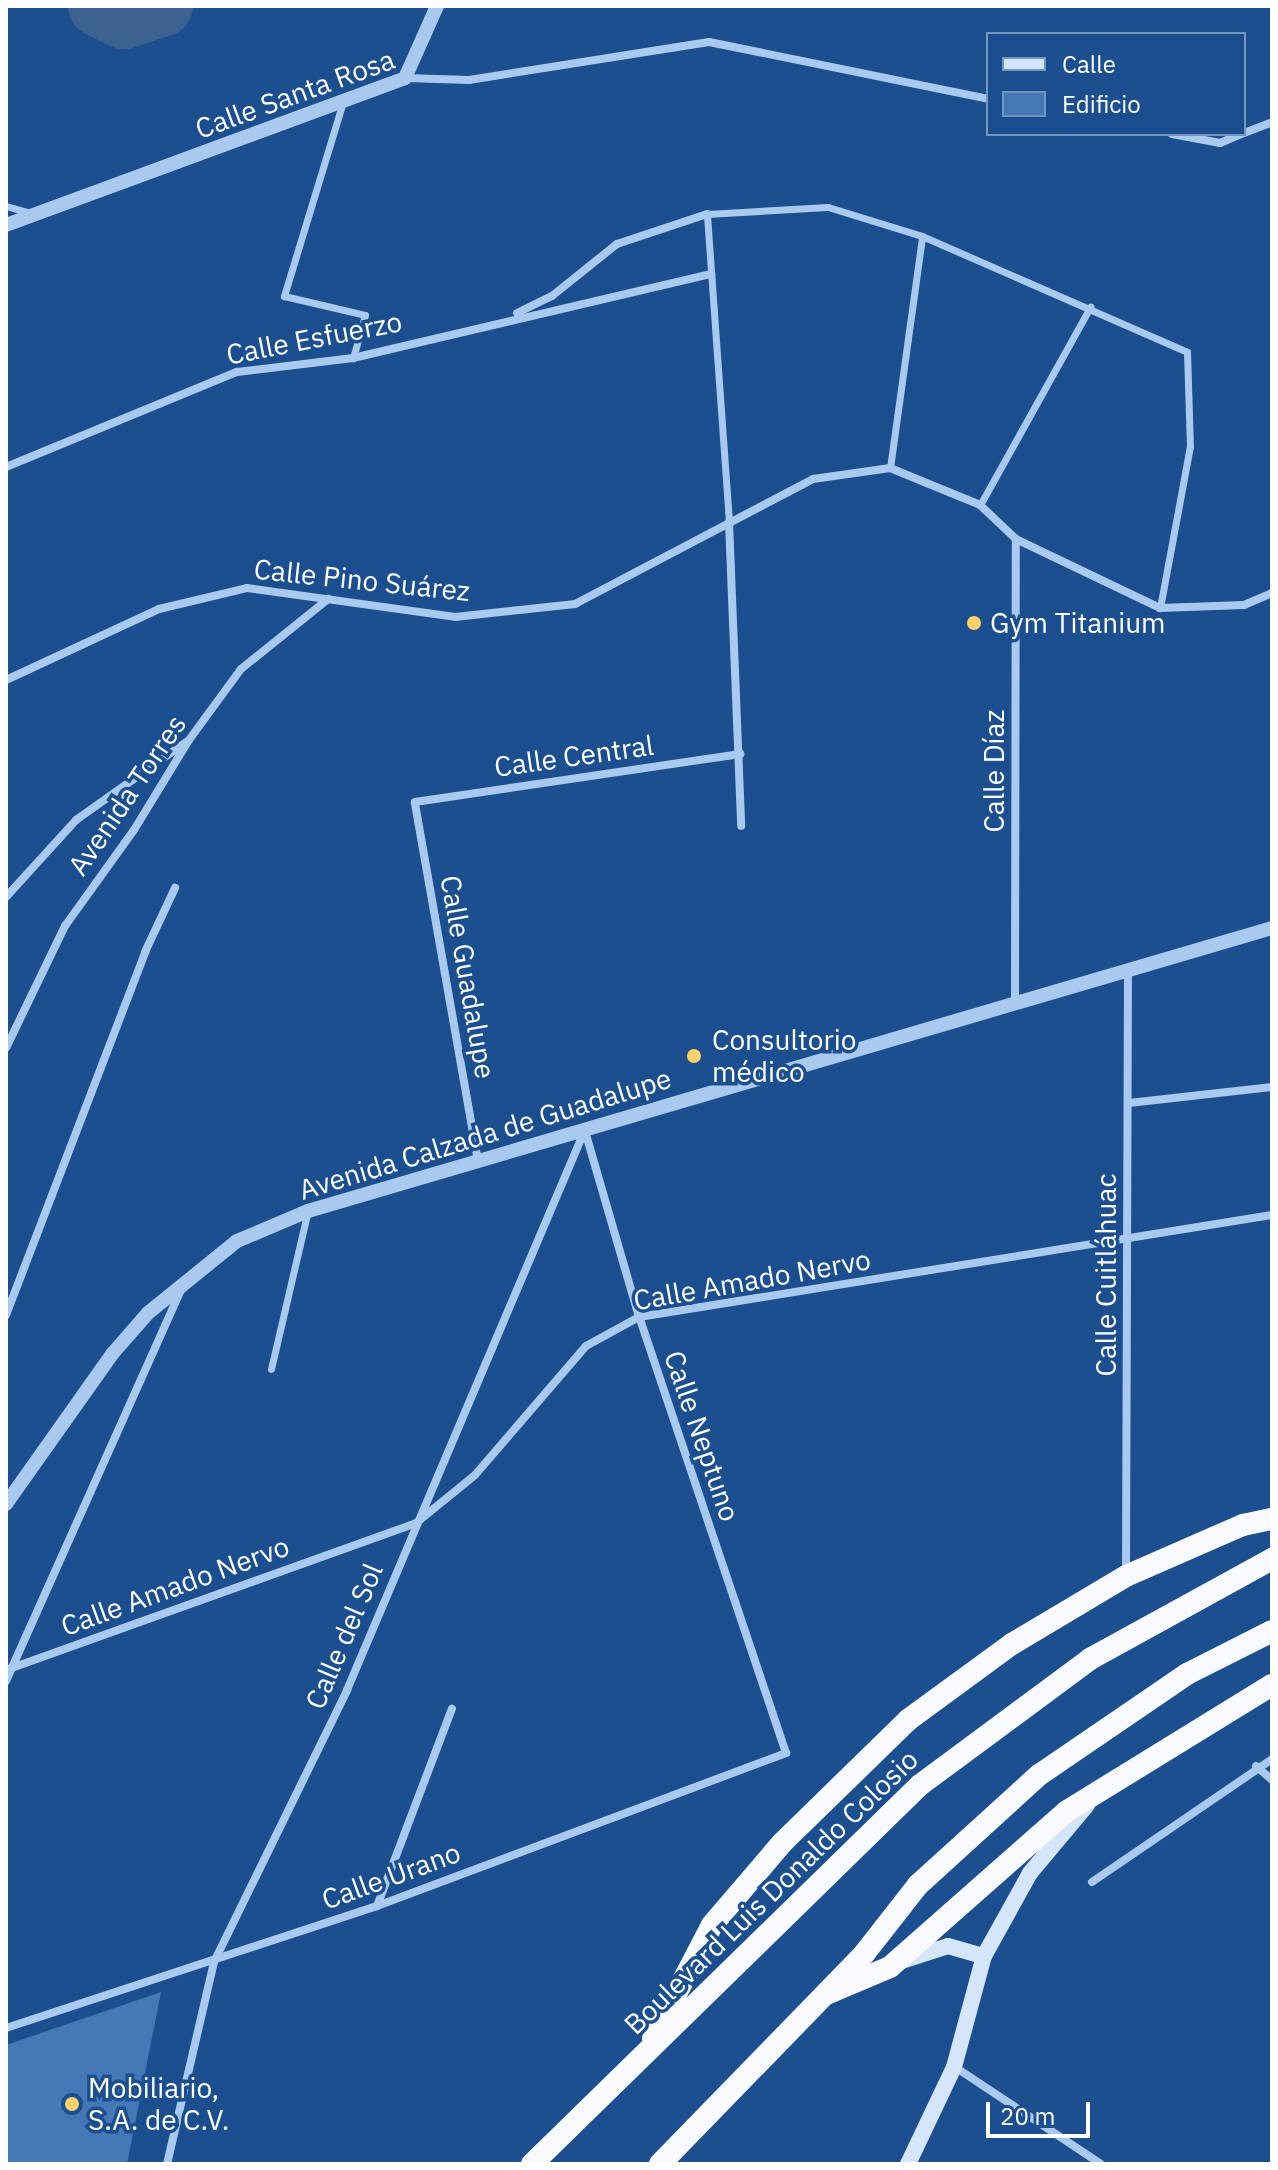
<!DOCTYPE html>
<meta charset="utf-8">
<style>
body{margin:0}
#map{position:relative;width:1278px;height:2170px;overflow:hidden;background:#1b4f8f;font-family:"IBM Plex Sans",sans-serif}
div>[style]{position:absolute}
.river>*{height:62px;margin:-31px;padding:0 31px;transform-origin:31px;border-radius:31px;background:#3c6290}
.building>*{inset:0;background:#4478b7}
.pedestrian>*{height:7px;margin:-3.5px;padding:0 3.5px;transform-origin:3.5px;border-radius:3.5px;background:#a9c9ee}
.minor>*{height:8px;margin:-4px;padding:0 4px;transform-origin:4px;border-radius:4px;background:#a9c9ee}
.tertiary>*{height:14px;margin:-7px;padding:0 7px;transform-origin:7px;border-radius:7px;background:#a9c9ee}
.secondary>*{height:16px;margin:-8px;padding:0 8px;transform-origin:8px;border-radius:8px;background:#d6e6fa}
.trunk>*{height:22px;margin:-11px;padding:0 11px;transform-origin:11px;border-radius:11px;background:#f8faff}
.dots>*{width:22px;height:22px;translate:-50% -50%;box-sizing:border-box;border:4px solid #1b4f8f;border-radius:50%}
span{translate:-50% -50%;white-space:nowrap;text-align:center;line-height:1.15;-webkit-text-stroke:7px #1b4f8f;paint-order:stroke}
.street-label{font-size:28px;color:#fff}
.poi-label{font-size:28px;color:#fff}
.left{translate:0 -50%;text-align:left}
.frame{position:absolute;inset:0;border:8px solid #fff;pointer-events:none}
.legend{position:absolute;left:986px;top:32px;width:260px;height:104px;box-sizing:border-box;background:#1b4f8f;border:2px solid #7695bc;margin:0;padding:10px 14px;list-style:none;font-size:24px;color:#fff}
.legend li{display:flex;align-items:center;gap:16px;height:40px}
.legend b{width:40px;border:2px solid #7695bc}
.scale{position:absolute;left:986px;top:2102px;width:104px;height:36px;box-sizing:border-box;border:4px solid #fff;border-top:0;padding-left:10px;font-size:24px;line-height:28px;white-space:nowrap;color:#fff;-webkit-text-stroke:6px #1b4f8f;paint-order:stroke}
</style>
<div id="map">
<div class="river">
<div style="left:99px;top:6px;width:28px;rotate:26deg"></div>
<div style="left:124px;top:18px;width:40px;rotate:-18deg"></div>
</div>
<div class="building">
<div style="clip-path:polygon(161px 1992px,127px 2164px,6px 2164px,6px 2045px)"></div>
</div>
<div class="pedestrian">
<div style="left:342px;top:105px;width:200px;rotate:106.9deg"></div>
<div style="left:284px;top:296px;width:83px;rotate:13.2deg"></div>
<div style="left:365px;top:315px;width:45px;rotate:105.6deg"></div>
<div style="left:6px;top:206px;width:26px;rotate:16deg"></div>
<div style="left:890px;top:468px;width:234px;rotate:-82.1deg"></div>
<div style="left:980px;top:505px;width:227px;rotate:-60.9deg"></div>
<div style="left:729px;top:522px;width:309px;rotate:-94.1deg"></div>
<div style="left:707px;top:214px;width:121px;rotate:-3.3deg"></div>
<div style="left:828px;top:207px;width:98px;rotate:17.1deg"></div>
<div style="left:922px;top:236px;width:289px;rotate:23.6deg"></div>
<div style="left:1187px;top:352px;width:94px;rotate:88.2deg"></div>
<div style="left:1190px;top:446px;width:165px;rotate:100.5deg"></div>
<div style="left:271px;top:1369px;width:159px;rotate:-76.9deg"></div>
</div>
<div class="minor">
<div style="left:405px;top:78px;width:64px;rotate:1.8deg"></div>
<div style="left:469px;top:80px;width:243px;rotate:-9deg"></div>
<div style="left:709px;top:42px;width:285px;rotate:11.5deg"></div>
<div style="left:1244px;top:133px;width:30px;rotate:-21deg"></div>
<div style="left:1172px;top:134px;width:49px;rotate:10.6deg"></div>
<div style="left:1220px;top:143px;width:23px;rotate:-23deg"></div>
<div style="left:517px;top:313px;width:39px;rotate:-26deg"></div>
<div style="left:552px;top:296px;width:83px;rotate:-38.7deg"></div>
<div style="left:617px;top:244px;width:95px;rotate:-18.4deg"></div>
<div style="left:6px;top:467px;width:250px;rotate:-22.4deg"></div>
<div style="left:237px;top:372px;width:117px;rotate:-6.9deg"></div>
<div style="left:353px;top:358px;width:368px;rotate:-13.2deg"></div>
<div style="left:729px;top:522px;width:304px;rotate:87.7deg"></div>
<div style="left:6px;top:680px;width:169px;rotate:-24.9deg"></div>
<div style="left:159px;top:609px;width:90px;rotate:-13.4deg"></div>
<div style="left:247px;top:588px;width:210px;rotate:7.9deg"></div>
<div style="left:455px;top:617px;width:121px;rotate:-6.2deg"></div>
<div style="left:575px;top:604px;width:269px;rotate:-27.7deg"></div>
<div style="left:813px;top:479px;width:78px;rotate:-8.1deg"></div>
<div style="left:890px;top:468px;width:97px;rotate:22.3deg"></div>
<div style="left:980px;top:505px;width:50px;rotate:43.4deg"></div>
<div style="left:1016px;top:539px;width:160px;rotate:25.6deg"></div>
<div style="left:1160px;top:608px;width:84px;rotate:-2deg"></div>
<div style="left:1244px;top:605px;width:30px;rotate:-23deg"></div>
<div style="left:6px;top:897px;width:104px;rotate:-47.7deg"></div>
<div style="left:76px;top:820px;width:135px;rotate:-35.3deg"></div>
<div style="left:1015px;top:1003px;width:464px;rotate:-89.9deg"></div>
<div style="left:6px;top:1048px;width:136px;rotate:-64.2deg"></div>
<div style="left:65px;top:926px;width:118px;rotate:-54.3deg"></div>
<div style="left:134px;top:830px;width:105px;rotate:-58.6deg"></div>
<div style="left:189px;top:740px;width:88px;rotate:-53.8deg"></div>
<div style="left:241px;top:669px;width:112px;rotate:-38.8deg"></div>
<div style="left:1129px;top:1103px;width:144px;rotate:-6.4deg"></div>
<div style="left:478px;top:1161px;width:364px;rotate:-100deg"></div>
<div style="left:415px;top:802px;width:329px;rotate:-8.4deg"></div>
<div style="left:6px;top:1315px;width:389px;rotate:-69deg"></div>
<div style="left:145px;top:952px;width:71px;rotate:-64.9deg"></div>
<div style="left:1126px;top:1572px;width:598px;rotate:-89.81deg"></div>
<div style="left:6px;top:1670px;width:436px;rotate:-19.7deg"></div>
<div style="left:416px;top:1523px;width:76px;rotate:-39.1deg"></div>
<div style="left:475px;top:1475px;width:170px;rotate:-49.3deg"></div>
<div style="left:586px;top:1346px;width:60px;rotate:-28.7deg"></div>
<div style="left:639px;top:1317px;width:641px;rotate:-9.15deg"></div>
<div style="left:6px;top:1681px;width:428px;rotate:-65.9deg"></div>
<div style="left:1256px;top:1766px;width:21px;rotate:41deg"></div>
<div style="left:1092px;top:1882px;width:218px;rotate:-34.3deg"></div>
<div style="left:377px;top:1906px;width:211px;rotate:-69.2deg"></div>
<div style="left:6px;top:2028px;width:391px;rotate:-18.2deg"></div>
<div style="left:377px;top:1906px;width:437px;rotate:-20.5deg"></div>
<div style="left:786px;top:1753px;width:460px;rotate:-108.6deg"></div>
<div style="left:639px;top:1317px;width:194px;rotate:-106.2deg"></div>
<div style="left:955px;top:2067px;width:175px;rotate:33.6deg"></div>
<div style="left:167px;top:2164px;width:207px;rotate:-76.9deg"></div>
<div style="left:214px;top:1962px;width:303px;rotate:-63.9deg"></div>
<div style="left:347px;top:1690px;width:606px;rotate:-66.99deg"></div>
</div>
<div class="tertiary">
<div style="left:6px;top:225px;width:425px;rotate:-20.2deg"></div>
<div style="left:405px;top:78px;width:79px;rotate:-66deg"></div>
<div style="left:6px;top:1504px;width:185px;rotate:-54.7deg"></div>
<div style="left:113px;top:1353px;width:53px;rotate:-48.8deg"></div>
<div style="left:148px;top:1313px;width:114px;rotate:-39deg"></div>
<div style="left:237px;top:1241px;width:77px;rotate:-22.9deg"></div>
<div style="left:308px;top:1211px;width:1005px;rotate:-16.36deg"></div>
</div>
<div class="secondary">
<div style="left:902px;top:1961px;width:48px;rotate:-18.1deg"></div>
<div style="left:948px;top:1946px;width:37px;rotate:16deg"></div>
<div style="left:908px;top:2164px;width:107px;rotate:-64.6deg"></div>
<div style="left:954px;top:2067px;width:115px;rotate:-74.9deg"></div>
<div style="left:984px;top:1956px;width:95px;rotate:-61deg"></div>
<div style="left:1030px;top:1873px;width:89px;rotate:-50deg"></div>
</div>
<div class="trunk">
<div style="left:829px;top:1993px;width:66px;rotate:-23.1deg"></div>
<div style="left:890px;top:1967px;width:236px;rotate:-41.4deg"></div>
<div style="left:1067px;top:1811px;width:241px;rotate:-31.6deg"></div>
<div style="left:653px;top:2038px;width:127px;rotate:-62.4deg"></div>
<div style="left:712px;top:1925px;width:108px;rotate:-49.5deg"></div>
<div style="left:782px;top:1843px;width:176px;rotate:-44.3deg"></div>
<div style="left:908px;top:1720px;width:129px;rotate:-36.2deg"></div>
<div style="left:1012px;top:1644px;width:133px;rotate:-30.8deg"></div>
<div style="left:1126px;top:1576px;width:128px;rotate:-23.6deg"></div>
<div style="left:1243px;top:1525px;width:30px;rotate:-12deg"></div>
<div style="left:532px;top:2164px;width:542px;rotate:-44.33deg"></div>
<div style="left:920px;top:1785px;width:212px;rotate:-36.5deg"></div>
<div style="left:1090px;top:1659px;width:208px;rotate:-28.8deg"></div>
<div style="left:660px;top:2164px;width:293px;rotate:-45.8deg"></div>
<div style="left:864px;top:1954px;width:88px;rotate:-52deg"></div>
<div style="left:918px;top:1885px;width:164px;rotate:-42.3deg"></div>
<div style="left:1039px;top:1775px;width:179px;rotate:-34.3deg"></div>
<div style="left:1187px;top:1674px;width:95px;rotate:-26.8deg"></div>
</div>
<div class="dots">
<div style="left:974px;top:623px;background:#ffd166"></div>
<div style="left:694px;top:1056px;background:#ffd166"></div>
<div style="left:72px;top:2104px;background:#ffd166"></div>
</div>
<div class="street-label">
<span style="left:295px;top:94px;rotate:-20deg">Calle Santa Rosa</span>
<span style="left:314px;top:338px;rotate:-11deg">Calle Esfuerzo</span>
<span style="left:362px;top:580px;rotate:6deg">Calle Pino Suárez</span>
<span style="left:574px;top:756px;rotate:-8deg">Calle Central</span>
<span style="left:994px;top:771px;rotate:-90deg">Calle Díaz</span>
<span style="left:127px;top:795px;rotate:-56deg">Avenida Torres</span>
<span style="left:468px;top:977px;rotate:80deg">Calle Guadalupe</span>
<span style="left:485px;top:1134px;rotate:-17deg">Avenida Calzada de Guadalupe</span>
<span style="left:1106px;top:1275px;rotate:-90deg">Calle Cuitláhuac</span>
<span style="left:752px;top:1280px;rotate:-10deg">Calle Amado Nervo</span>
<span style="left:702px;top:1436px;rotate:71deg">Calle Neptuno</span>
<span style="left:175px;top:1586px;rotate:-20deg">Calle Amado Nervo</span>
<span style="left:344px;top:1636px;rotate:-67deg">Calle del Sol</span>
<span style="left:391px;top:1876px;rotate:-20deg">Calle Urano</span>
<span style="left:771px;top:1892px;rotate:-44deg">Boulevard Luis Donaldo Colosio</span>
</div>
<div class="poi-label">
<span class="left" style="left:990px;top:623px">Gym Titanium</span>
<span class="left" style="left:712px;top:1056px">Consultorio<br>médico</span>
<span class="left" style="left:88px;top:2104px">Mobiliario,<br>S.A. de C.V.</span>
</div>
<div class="frame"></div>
<ul class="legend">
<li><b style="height:10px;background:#d6e6fa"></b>Calle</li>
<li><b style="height:22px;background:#4478b7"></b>Edificio</li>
</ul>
<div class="scale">20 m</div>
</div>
